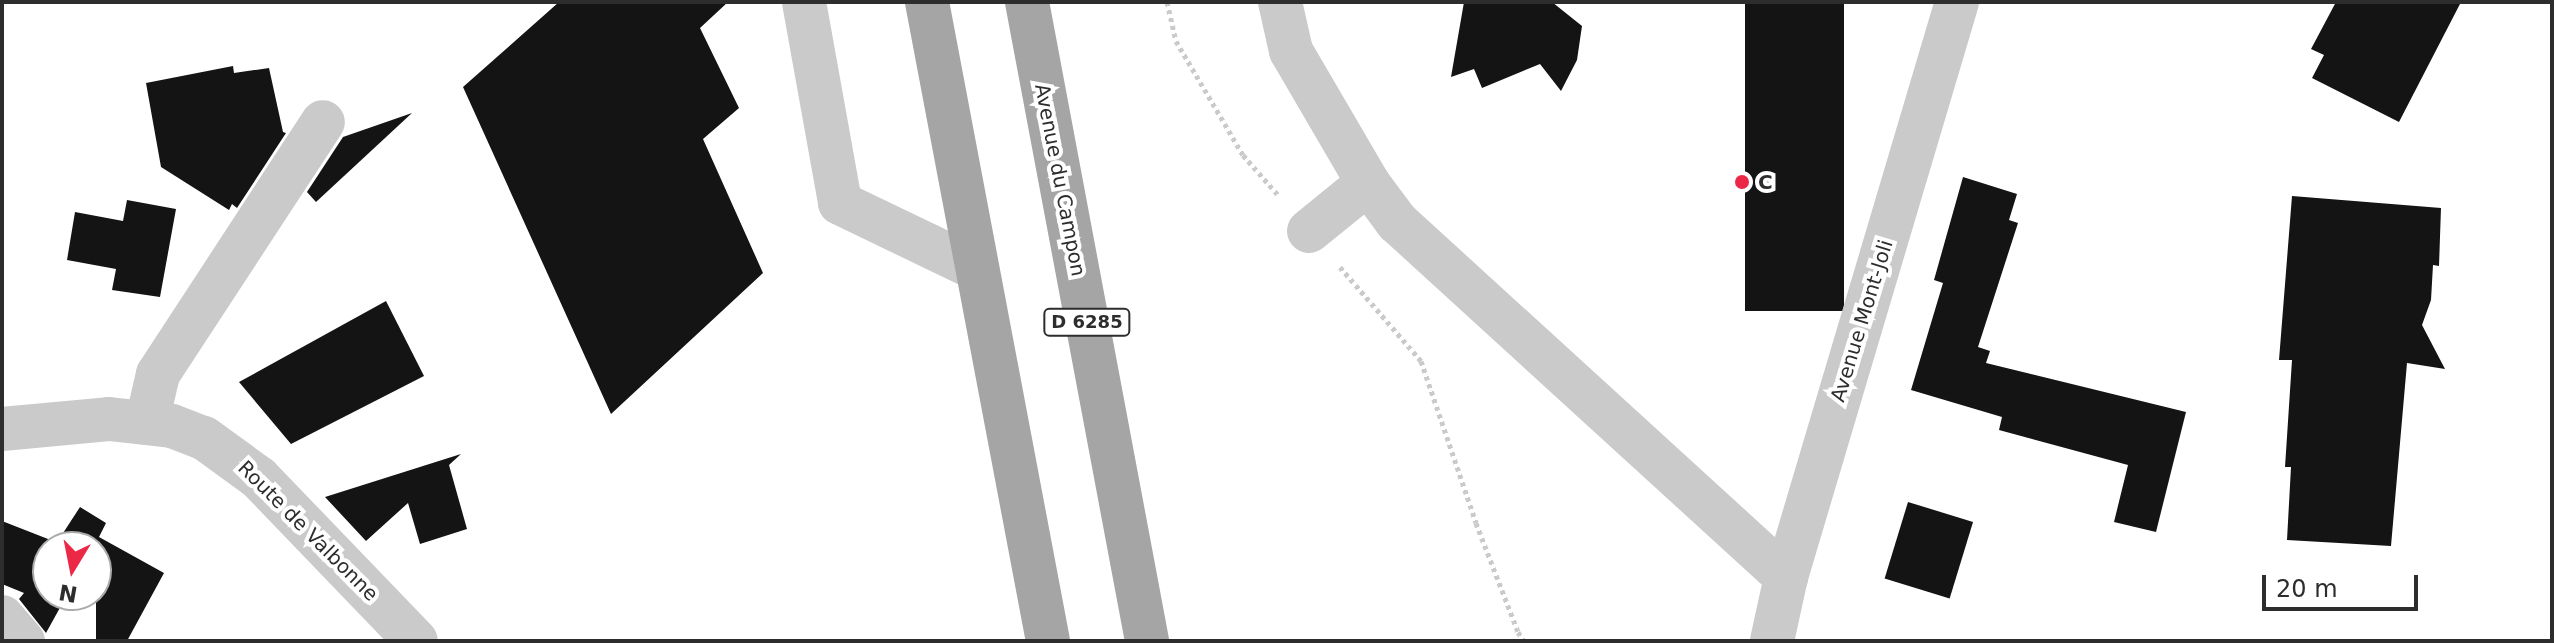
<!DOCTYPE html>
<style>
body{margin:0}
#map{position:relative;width:2554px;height:643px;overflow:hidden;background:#fff;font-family:"DejaVu Sans",sans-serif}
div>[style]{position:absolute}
.building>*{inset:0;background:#141414;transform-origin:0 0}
.path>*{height:5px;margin-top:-2.5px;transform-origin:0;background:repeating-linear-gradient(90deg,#cacaca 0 4px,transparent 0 8px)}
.minor>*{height:44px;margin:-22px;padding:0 22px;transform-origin:22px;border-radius:22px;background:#cacaca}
.major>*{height:44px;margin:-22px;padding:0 22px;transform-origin:22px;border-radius:22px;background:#a5a5a5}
.dots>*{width:22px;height:22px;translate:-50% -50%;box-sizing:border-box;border:4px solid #fff;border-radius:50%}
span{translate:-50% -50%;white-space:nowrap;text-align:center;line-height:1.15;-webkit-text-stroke:8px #fff;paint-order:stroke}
.shield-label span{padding:2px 6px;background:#fff;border:2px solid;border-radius:6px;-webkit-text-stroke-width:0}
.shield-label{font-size:18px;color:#2d2d2d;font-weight:700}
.street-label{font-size:20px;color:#2d2d2d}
.poi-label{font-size:20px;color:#2d2d2d;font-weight:700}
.left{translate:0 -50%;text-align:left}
.frame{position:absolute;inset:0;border:4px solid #2d2d2d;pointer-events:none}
.north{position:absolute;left:32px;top:531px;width:80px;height:80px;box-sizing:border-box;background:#fff;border:2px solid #ababab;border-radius:50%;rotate:190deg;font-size:22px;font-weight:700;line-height:32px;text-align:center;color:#2d2d2d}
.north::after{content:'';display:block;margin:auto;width:28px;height:36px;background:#eb2947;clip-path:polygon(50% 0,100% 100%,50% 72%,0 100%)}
.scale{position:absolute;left:2262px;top:575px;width:156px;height:36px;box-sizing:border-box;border:4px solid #2d2d2d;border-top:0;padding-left:10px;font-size:24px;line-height:28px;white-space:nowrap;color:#2d2d2d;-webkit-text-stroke:6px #fff;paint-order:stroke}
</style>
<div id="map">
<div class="building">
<div style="clip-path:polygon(559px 2px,728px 2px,700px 28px,739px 108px,703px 139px,763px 273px,611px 414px,463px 87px)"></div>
<div style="clip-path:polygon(1464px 2px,1552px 2px,1582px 26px,1577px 60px,1561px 91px,1540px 64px,1482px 88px,1474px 69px,1451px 77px)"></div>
<div style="left:1745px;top:2px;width:99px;height:309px"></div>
<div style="clip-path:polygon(2336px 2px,2461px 2px,2399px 122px,2312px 78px,2324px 55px,2311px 49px)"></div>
<div style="clip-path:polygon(233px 66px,234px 73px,269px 68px,283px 132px,286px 133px,237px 208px,232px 204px,229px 210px,161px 167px,146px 83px)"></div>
<div style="clip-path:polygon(412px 113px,316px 202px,307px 192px,343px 137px)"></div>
<div style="clip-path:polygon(1963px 177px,2017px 194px,2009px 220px,2018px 223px,1978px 347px,1990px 351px,1986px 363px,2186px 412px,2156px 532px,2114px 522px,2128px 465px,1999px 430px,2002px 417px,1911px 390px,1943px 283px,1934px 280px)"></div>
<div style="clip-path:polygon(2292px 196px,2441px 208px,2439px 266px,2433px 265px,2431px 300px,2422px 325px,2445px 369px,2407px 363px,2391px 546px,2287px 540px,2291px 467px,2285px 467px,2292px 360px,2279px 360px)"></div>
<div style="clip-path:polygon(127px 200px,176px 209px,160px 297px,112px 290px,116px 269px,67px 260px,75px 212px,123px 221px)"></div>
<div style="clip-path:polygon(386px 301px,424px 376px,291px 444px,239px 382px)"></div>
<div style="clip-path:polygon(461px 454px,449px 465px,467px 529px,420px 544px,408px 503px,366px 541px,325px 497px)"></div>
<div style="left:1908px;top:502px;width:68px;height:80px;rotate:17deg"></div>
<div style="clip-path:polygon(80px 507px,106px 523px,99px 537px,164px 573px,127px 641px,96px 641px,96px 542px,94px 547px,54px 547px)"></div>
<div style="clip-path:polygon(2px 521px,48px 539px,48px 595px,67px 595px,46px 633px,19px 599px,24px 593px,2px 584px)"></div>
</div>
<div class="path">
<div style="left:1167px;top:2px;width:40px;rotate:77deg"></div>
<div style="left:1176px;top:41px;width:132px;rotate:59.6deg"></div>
<div style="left:1243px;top:155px;width:55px;rotate:48.7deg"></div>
<div style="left:1340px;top:267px;width:124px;rotate:49.2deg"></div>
<div style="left:1421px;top:361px;width:171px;rotate:71.2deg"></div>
<div style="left:1476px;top:523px;width:117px;rotate:68.9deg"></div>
<div style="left:1518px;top:632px;width:11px;rotate:56deg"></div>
</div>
<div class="minor">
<div style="left:804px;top:2px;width:204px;rotate:79.8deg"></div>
<div style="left:840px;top:203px;width:152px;rotate:25.7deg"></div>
<div style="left:1280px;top:2px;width:50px;rotate:77.3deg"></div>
<div style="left:1291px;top:51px;width:153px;rotate:59.7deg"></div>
<div style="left:1368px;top:183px;width:49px;rotate:53.4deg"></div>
<div style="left:1397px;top:222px;width:527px;rotate:42.38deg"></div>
<div style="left:1309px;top:231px;width:76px;rotate:-39.1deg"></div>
<div style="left:147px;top:422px;width:49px;rotate:-77.1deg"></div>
<div style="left:158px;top:374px;width:301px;rotate:-56.8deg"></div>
<div style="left:2px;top:429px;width:107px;rotate:-5.3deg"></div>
<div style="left:109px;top:419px;width:63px;rotate:6.3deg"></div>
<div style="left:172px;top:426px;width:34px;rotate:21deg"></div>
<div style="left:204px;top:438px;width:68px;rotate:36deg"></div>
<div style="left:259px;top:478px;width:226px;rotate:46.1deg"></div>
<div style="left:2px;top:617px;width:32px;rotate:49deg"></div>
<div style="left:1772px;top:641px;width:66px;rotate:-77.7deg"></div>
<div style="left:1786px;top:577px;width:600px;rotate:-73.44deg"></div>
</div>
<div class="major">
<div style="left:927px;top:2px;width:650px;rotate:79.28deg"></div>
<div style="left:1027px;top:2px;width:650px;rotate:79.36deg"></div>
</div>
<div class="dots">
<div style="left:1742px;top:182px;background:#eb2947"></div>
</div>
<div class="shield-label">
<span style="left:1087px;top:322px">D 6285</span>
</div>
<div class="street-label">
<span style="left:1060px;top:180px;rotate:79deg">Avenue du Campon</span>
<span style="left:1862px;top:321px;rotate:-73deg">Avenue Mont-Joli</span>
<span style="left:308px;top:531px;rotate:45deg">Route de Valbonne</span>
</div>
<div class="poi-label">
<span class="left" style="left:1758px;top:182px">C</span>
</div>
<div class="frame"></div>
<div class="north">N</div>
<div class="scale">20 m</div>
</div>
